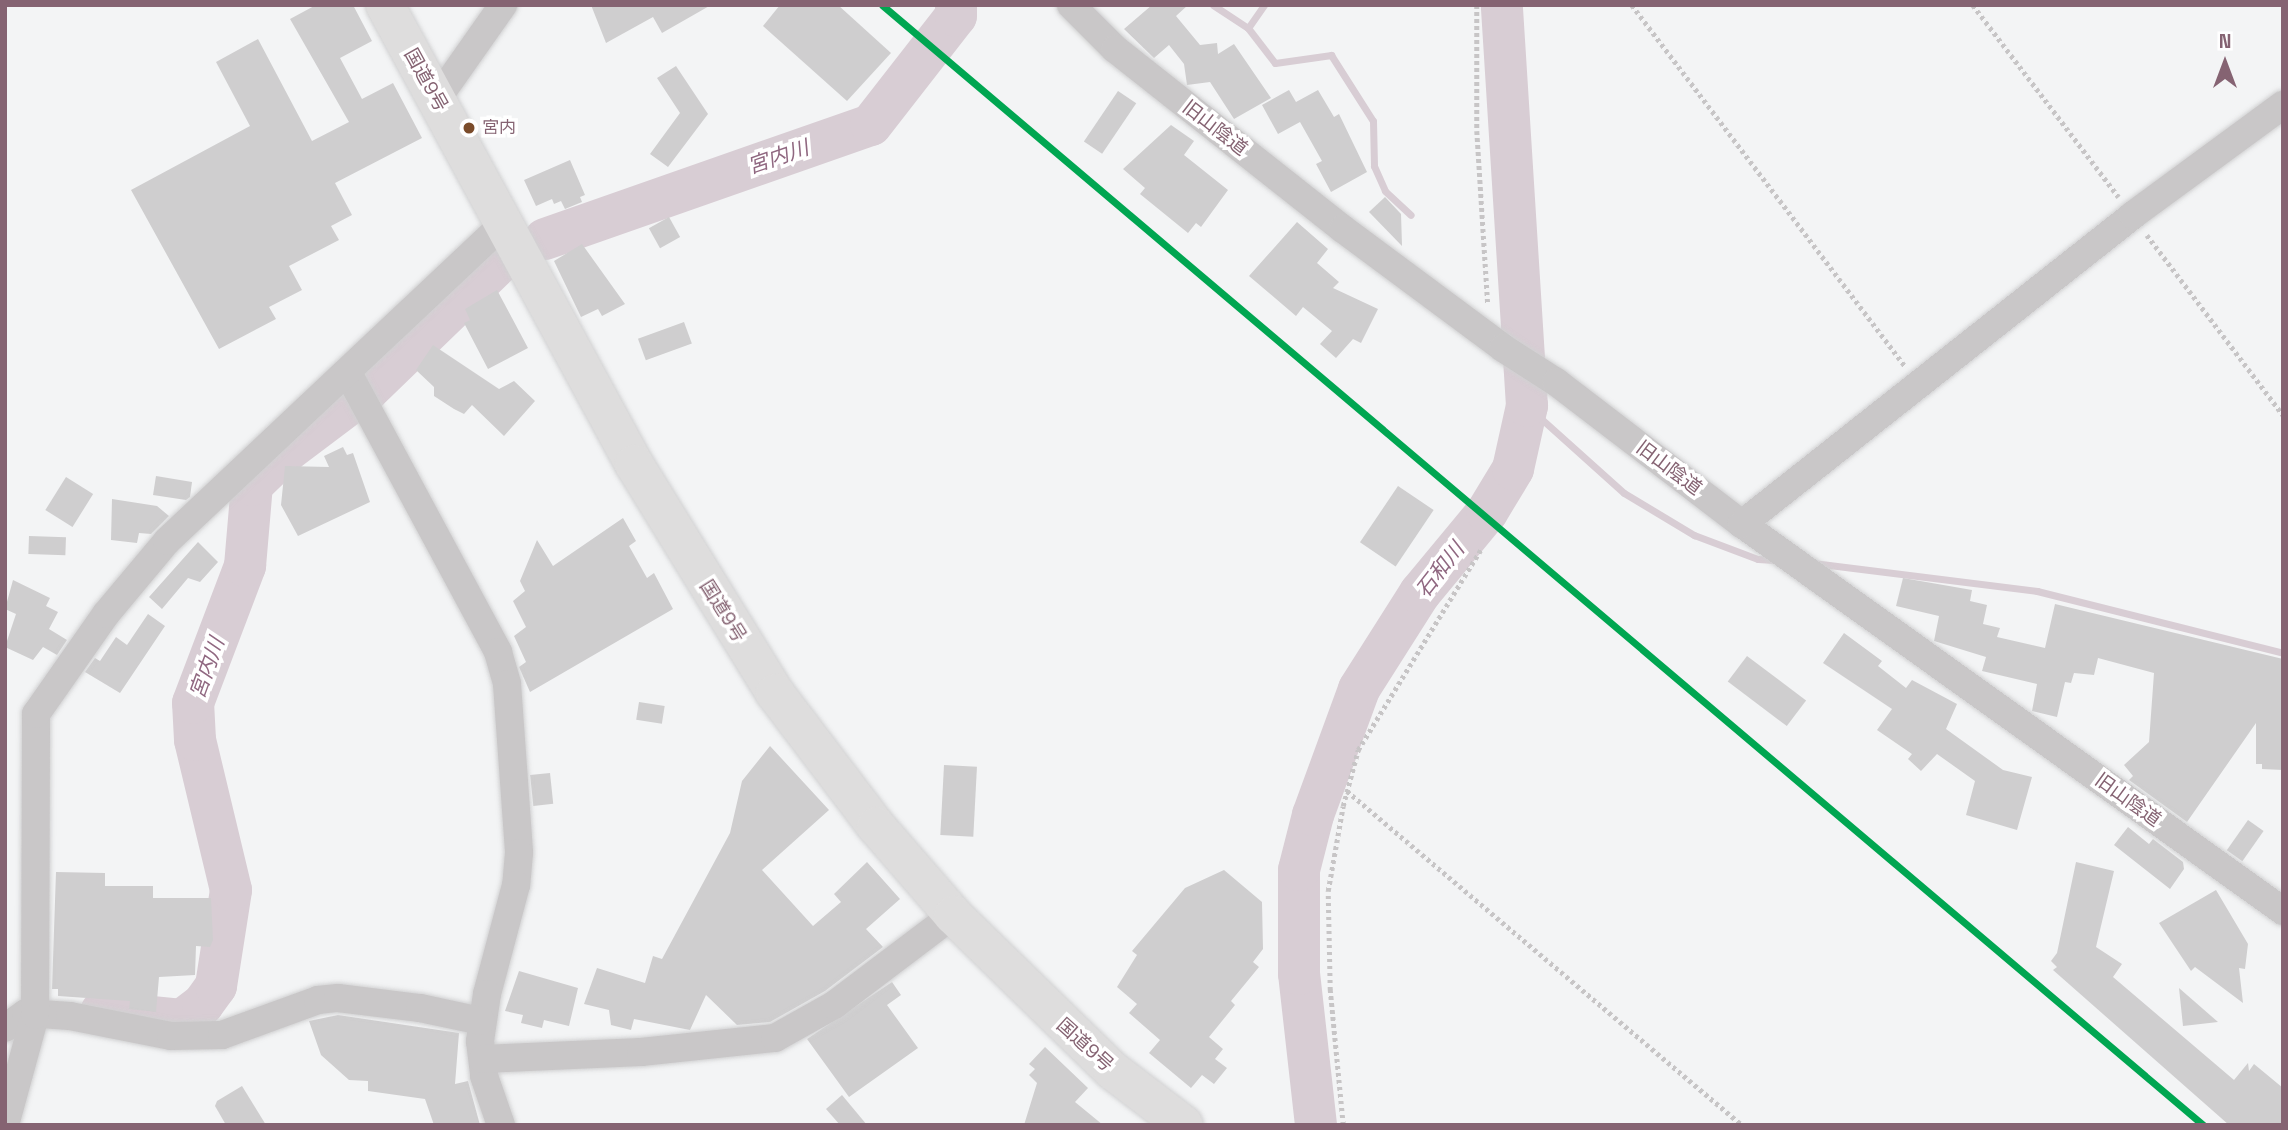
<!DOCTYPE html>
<meta charset="utf-8">
<style>
body{margin:0}
#map{position:relative;width:2288px;height:1130px;overflow:hidden;background:#f3f4f5;font-family:"Space Grotesk","Noto Sans JP",sans-serif}
div>[style]{position:absolute}
.stream>*{height:7px;margin:-3.5px;padding:0 3.5px;transform-origin:3.5px;border-radius:3.5px;background:#d8cdd4}
.river>*{height:42px;margin:-21px;padding:0 21px;transform-origin:21px;border-radius:21px;background:#d8cdd4}
.building>*{inset:0;background:#cfcecf;transform-origin:0 0}
.path>*{height:4.5px;margin-top:-2.25px;transform-origin:0;background:repeating-linear-gradient(90deg,#c7c5c6 0 3.5px,transparent 0 7px)}
.roads{filter:drop-shadow(0 0 2px #d1d1d2) drop-shadow(0 0 2px #d1d1d2)}
.minor>*{height:28px;margin:-14px;padding:0 14px;transform-origin:14px;border-radius:14px;background:#c9c7c8}
.trunk>*{height:38px;margin:-19px;padding:0 19px;transform-origin:19px;border-radius:19px;background:#dedddd}
.rail-1>*{height:7px;margin:-3.5px;padding:0 3.5px;transform-origin:3.5px;border-radius:3.5px;background:#00a651}
.dots>*{width:19px;height:19px;translate:-50% -50%;box-sizing:border-box;border:4px solid #fff;border-radius:50%}
span{translate:-50% -50%;white-space:nowrap;text-align:center;line-height:1.15;-webkit-text-stroke:7px #fff;paint-order:stroke}
.bus-label{font-size:17px;color:#856372}
.left{translate:0 -50%;text-align:left}
.street-label{font-size:19px;color:#856372}
.water-label{font-size:21px;color:#906881;font-style:italic}
.frame{position:absolute;inset:0;border:7px solid #856372;pointer-events:none}
.north{position:absolute;left:2190px;top:28px;width:70px;height:70px;-webkit-text-stroke:5px #fff;paint-order:stroke;rotate:0deg;font-size:19px;font-weight:700;line-height:28px;text-align:center;color:#856372}
.north::after{content:'';display:block;margin:auto;width:24px;height:32px;background:#856372;clip-path:polygon(50% 0,100% 100%,50% 72%,0 100%)}
</style>
<div id="map">
<div class="stream">
<div style="left:1213px;top:5px;width:42px;rotate:33.3deg"></div>
<div style="left:1248px;top:28px;width:44px;rotate:52.4deg"></div>
<div style="left:1275px;top:63px;width:57px;rotate:-8.1deg"></div>
<div style="left:1331px;top:55px;width:78px;rotate:57.5deg"></div>
<div style="left:1373px;top:121px;width:45px;rotate:88.7deg"></div>
<div style="left:1374px;top:166px;width:27px;rotate:66deg"></div>
<div style="left:1385px;top:191px;width:35px;rotate:43deg"></div>
<div style="left:1248px;top:28px;width:28px;rotate:-55deg"></div>
<div style="left:1527px;top:406px;width:130px;rotate:41.9deg"></div>
<div style="left:1624px;top:493px;width:82px;rotate:31deg"></div>
<div style="left:1694px;top:535px;width:68px;rotate:20.6deg"></div>
<div style="left:1758px;top:559px;width:16px;rotate:4deg"></div>
<div style="left:1813px;top:563px;width:226px;rotate:7.1deg"></div>
<div style="left:2037px;top:591px;width:254px;rotate:14.1deg"></div>
</div>
<div class="river">
<div style="left:545px;top:239px;width:345px;rotate:-19.3deg"></div>
<div style="left:871px;top:125px;width:138px;rotate:-52.1deg"></div>
<div style="left:956px;top:16px;width:11px;rotate:-90deg"></div>
<div style="left:101px;top:1012px;width:81px;rotate:5.6deg"></div>
<div style="left:182px;top:1020px;width:26px;rotate:-37deg"></div>
<div style="left:203px;top:1004px;width:22px;rotate:-54deg"></div>
<div style="left:216px;top:986px;width:97px;rotate:-81.1deg"></div>
<div style="left:231px;top:890px;width:154px;rotate:-103.5deg"></div>
<div style="left:195px;top:740px;width:37px;rotate:-93deg"></div>
<div style="left:193px;top:703px;width:147px;rotate:-69.2deg"></div>
<div style="left:245px;top:566px;width:81px;rotate:-85.1deg"></div>
<div style="left:252px;top:485px;width:49px;rotate:-44.2deg"></div>
<div style="left:287px;top:451px;width:101px;rotate:-37deg"></div>
<div style="left:368px;top:390px;width:182px;rotate:-44.1deg"></div>
<div style="left:1316px;top:1125px;width:152px;rotate:-96.4deg"></div>
<div style="left:1299px;top:974px;width:104px;rotate:-90deg"></div>
<div style="left:1299px;top:870px;width:57px;rotate:-75.7deg"></div>
<div style="left:1313px;top:815px;width:134px;rotate:-69.9deg"></div>
<div style="left:1359px;top:689px;width:114px;rotate:-57.6deg"></div>
<div style="left:1420px;top:593px;width:105px;rotate:-50.4deg"></div>
<div style="left:1487px;top:512px;width:50px;rotate:-58.8deg"></div>
<div style="left:1513px;top:469px;width:65px;rotate:-77.5deg"></div>
<div style="left:1527px;top:406px;width:402px;rotate:-93.6deg"></div>
</div>
<div class="building">
<div style="clip-path:polygon(316px 5px,353px 5px,372px 41px,340px 58px,362px 99px,393px 83px,422px 138px,335px 183px,352px 215px,331px 226px,339px 240px,289px 266px,302px 290px,269px 307px,276px 319px,219px 349px,131px 190px,250px 126px,216px 62px,258px 39px,312px 141px,349px 122px,290px 19px)"></div>
<div style="clip-path:polygon(591px 5px,711px 5px,662px 33px,653px 17px,606px 43px)"></div>
<div style="clip-path:polygon(780px 5px,838px 5px,891px 53px,847px 101px,763px 26px)"></div>
<div style="clip-path:polygon(1152px 5px,1188px 5px,1176px 16px,1200px 45px,1217px 43px,1218px 54px,1234px 44px,1271px 98px,1234px 119px,1210px 82px,1187px 85px,1184px 64px,1169px 45px,1154px 58px,1124px 29px)"></div>
<div style="clip-path:polygon(676px 66px,708px 114px,668px 167px,650px 154px,680px 113px,657px 78px)"></div>
<div style="clip-path:polygon(1289px 90px,1296px 102px,1318px 90px,1334px 117px,1339px 114px,1367px 172px,1331px 192px,1316px 164px,1322px 161px,1300px 122px,1278px 134px,1262px 105px)"></div>
<div style="left:1118px;top:91px;width:22px;height:61px;rotate:34deg"></div>
<div style="clip-path:polygon(1171px 125px,1194px 141px,1184px 155px,1228px 190px,1201px 227px,1196px 223px,1188px 233px,1140px 194px,1145px 188px,1123px 169px)"></div>
<div style="clip-path:polygon(570px 160px,585px 195px,580px 197px,582px 202px,565px 209px,561px 201px,554px 204px,552px 199px,536px 206px,524px 180px)"></div>
<div style="clip-path:polygon(1385px 197px,1401px 214px,1402px 246px,1369px 212px)"></div>
<div style="left:669px;top:217px;width:23px;height:23px;rotate:61deg"></div>
<div style="clip-path:polygon(1297px 222px,1328px 249px,1317px 263px,1339px 282px,1333px 288px,1378px 309px,1361px 343px,1353px 339px,1336px 358px,1320px 344px,1332px 331px,1303px 307px,1296px 316px,1249px 276px)"></div>
<div style="clip-path:polygon(582px 244px,625px 304px,602px 316px,598px 309px,581px 317px,554px 261px)"></div>
<div style="clip-path:polygon(497px 290px,528px 348px,488px 369px,464px 323px,470px 320px,465px 309px)"></div>
<div style="left:684px;top:322px;width:23px;height:49px;rotate:70deg"></div>
<div style="clip-path:polygon(433px 345px,499px 389px,514px 381px,535px 401px,504px 436px,472px 405px,464px 414px,454px 409px,434px 396px,434px 387px,416px 370px)"></div>
<div style="clip-path:polygon(343px 447px,347px 455px,353px 453px,370px 502px,298px 536px,281px 505px,285px 466px,329px 467px,324px 456px)"></div>
<div style="clip-path:polygon(156px 476px,192px 482px,190px 497px,186px 500px,153px 495px)"></div>
<div style="left:66px;top:477px;width:32px;height:39px;rotate:32deg"></div>
<div style="left:1398px;top:486px;width:43px;height:68px;rotate:34deg"></div>
<div style="clip-path:polygon(112px 499px,157px 506px,169px 516px,151px 534px,139px 533px,137px 543px,111px 540px)"></div>
<div style="clip-path:polygon(623px 518px,636px 541px,629px 546px,647px 578px,654px 573px,673px 609px,530px 692px,519px 667px,526px 662px,514px 636px,526px 627px,513px 601px,525px 591px,520px 581px,537px 540px,553px 566px)"></div>
<div style="left:29px;top:536px;width:37px;height:18px;rotate:2deg"></div>
<div style="clip-path:polygon(198px 542px,218px 562px,200px 582px,188px 578px,162px 609px,149px 597px)"></div>
<div style="clip-path:polygon(1903px 578px,1972px 590px,1970px 601px,1987px 605px,1983px 624px,2000px 628px,1997px 637px,2045px 648px,2055px 604px,2283px 659px,2283px 770px,2262px 769px,2262px 764px,2256px 764px,2256px 723px,2187px 822px,2129px 780px,2133px 776px,2124px 765px,2149px 742px,2154px 673px,2098px 658px,2094px 675px,2074px 673px,2071px 683px,2065px 682px,2057px 717px,2032px 711px,2037px 684px,1982px 671px,1986px 657px,1934px 641px,1939px 616px,1896px 606px)"></div>
<div style="clip-path:polygon(13px 580px,50px 598px,46px 606px,58px 612px,49px 629px,67px 640px,57px 655px,43px 647px,33px 660px,5px 647px,16px 614px,5px 609px)"></div>
<div style="clip-path:polygon(148px 614px,165px 626px,120px 693px,85px 672px,95px 658px,100px 661px,116px 637px,127px 645px)"></div>
<div style="clip-path:polygon(1844px 633px,1882px 661px,1878px 666px,1906px 688px,1912px 680px,1957px 704px,1946px 729px,2003px 770px,2032px 777px,2017px 830px,1966px 815px,1975px 781px,1937px 754px,1921px 771px,1908px 759px,1912px 754px,1877px 730px,1892px 709px,1823px 663px)"></div>
<div style="left:1747px;top:656px;width:74px;height:32px;rotate:37deg"></div>
<div style="left:639px;top:702px;width:26px;height:18px;rotate:9deg"></div>
<div style="clip-path:polygon(770px 746px,829px 810px,762px 870px,813px 926px,841px 902px,834px 894px,867px 862px,900px 899px,866px 929px,883px 947px,825px 991px,770px 1022px,737px 1025px,706px 995px,690px 1030px,634px 1019px,631px 1030px,611px 1025px,609px 1010px,584px 1004px,597px 968px,645px 983px,653px 956px,662px 959px,730px 833px,742px 781px)"></div>
<div style="left:944px;top:765px;width:33px;height:70px;rotate:3deg"></div>
<div style="left:550px;top:773px;width:31px;height:20px;rotate:84deg"></div>
<div style="left:2248px;top:820px;width:19px;height:37px;rotate:35deg"></div>
<div style="clip-path:polygon(2128px 827px,2149px 844px,2153px 839px,2183px 862px,2184px 869px,2170px 889px,2114px 845px)"></div>
<div style="clip-path:polygon(2076px 862px,2114px 871px,2096px 947px,2122px 964px,2113px 977px,2234px 1080px,2248px 1063px,2249px 1071px,2254px 1064px,2283px 1088px,2283px 1125px,2229px 1125px,2053px 970px,2057px 967px,2051px 961px,2057px 953px)"></div>
<div style="clip-path:polygon(1224px 870px,1262px 902px,1263px 949px,1253px 962px,1259px 967px,1231px 1001px,1235px 1005px,1209px 1037px,1223px 1049px,1215px 1059px,1227px 1068px,1214px 1084px,1202px 1075px,1191px 1088px,1149px 1053px,1160px 1040px,1129px 1013px,1137px 1004px,1117px 987px,1137px 955px,1132px 951px,1185px 888px)"></div>
<div style="clip-path:polygon(56px 872px,105px 873px,105px 886px,153px 886px,153px 898px,211px 898px,213px 940px,210px 947px,196px 946px,195px 975px,159px 977px,156px 1012px,129px 1009px,130px 1001px,58px 996px,58px 989px,52px 989px)"></div>
<div style="clip-path:polygon(2216px 890px,2248px 944px,2245px 969px,2239px 968px,2243px 1003px,2195px 967px,2191px 971px,2159px 923px)"></div>
<div style="clip-path:polygon(519px 971px,578px 988px,569px 1026px,544px 1020px,542px 1028px,521px 1023px,523px 1015px,505px 1011px)"></div>
<div style="clip-path:polygon(892px 982px,901px 995px,887px 1005px,918px 1048px,849px 1097px,807px 1039px)"></div>
<div style="clip-path:polygon(2179px 988px,2218px 1022px,2183px 1026px)"></div>
<div style="clip-path:polygon(338px 1015px,459px 1033px,455px 1084px,468px 1081px,480px 1125px,434px 1125px,425px 1099px,368px 1091px,368px 1081px,349px 1080px,321px 1055px,309px 1021px)"></div>
<div style="clip-path:polygon(1045px 1047px,1088px 1088px,1075px 1102px,1103px 1125px,1024px 1125px,1037px 1083px,1029px 1075px,1035px 1069px,1029px 1064px)"></div>
<div style="clip-path:polygon(242px 1086px,266px 1125px,226px 1125px,215px 1106px,217px 1101px)"></div>
<div style="clip-path:polygon(842px 1095px,867px 1125px,840px 1125px,826px 1109px)"></div>
</div>
<div class="path">
<div style="left:1477px;top:5px;width:126px;rotate:90deg"></div>
<div style="left:1477px;top:131px;width:174px;rotate:86.4deg"></div>
<div style="left:1632px;top:5px;width:453px;rotate:52.9deg"></div>
<div style="left:1973px;top:5px;width:241px;rotate:52.8deg"></div>
<div style="left:2147px;top:235px;width:226px;rotate:52.9deg"></div>
<div style="left:1347px;top:791px;width:517px;rotate:40.22deg"></div>
<div style="left:1343px;top:1125px;width:136px;rotate:-95.5deg"></div>
<div style="left:1330px;top:990px;width:99px;rotate:-91.2deg"></div>
<div style="left:1328px;top:891px;width:86px;rotate:-80deg"></div>
<div style="left:1343px;top:806px;width:58px;rotate:-75deg"></div>
<div style="left:1358px;top:750px;width:237px;rotate:-58.5deg"></div>
</div>
<div class="roads">
<div class="minor">
<div style="left:1071px;top:5px;width:62px;rotate:45deg"></div>
<div style="left:1115px;top:49px;width:290px;rotate:38.3deg"></div>
<div style="left:1343px;top:229px;width:199px;rotate:36.6deg"></div>
<div style="left:1503px;top:348px;width:63px;rotate:32.7deg"></div>
<div style="left:1556px;top:382px;width:234px;rotate:37.4deg"></div>
<div style="left:1742px;top:524px;width:665px;rotate:35.58deg"></div>
<div style="left:437px;top:99px;width:115px;rotate:-54.9deg"></div>
<div style="left:348px;top:373px;width:317px;rotate:61.7deg"></div>
<div style="left:498px;top:652px;width:33px;rotate:74deg"></div>
<div style="left:507px;top:684px;width:169px;rotate:85.9deg"></div>
<div style="left:519px;top:853px;width:32px;rotate:95deg"></div>
<div style="left:516px;top:885px;width:113px;rotate:104.9deg"></div>
<div style="left:487px;top:994px;width:48px;rotate:98.5deg"></div>
<div style="left:480px;top:1041px;width:35px;rotate:83deg"></div>
<div style="left:484px;top:1076px;width:52px;rotate:70.9deg"></div>
<div style="left:1742px;top:524px;width:498px;rotate:-38.3deg"></div>
<div style="left:2133px;top:215px;width:186px;rotate:-36.3deg"></div>
<div style="left:5px;top:1028px;width:26px;rotate:-36deg"></div>
<div style="left:26px;top:1013px;width:44px;rotate:3.9deg"></div>
<div style="left:70px;top:1016px;width:103px;rotate:11.2deg"></div>
<div style="left:171px;top:1036px;width:51px;rotate:-1.1deg"></div>
<div style="left:222px;top:1035px;width:102px;rotate:-20deg"></div>
<div style="left:318px;top:1000px;width:20px;rotate:-6deg"></div>
<div style="left:338px;top:998px;width:83px;rotate:7deg"></div>
<div style="left:420px;top:1008px;width:62px;rotate:12deg"></div>
<div style="left:483px;top:1059px;width:158px;rotate:-2.5deg"></div>
<div style="left:641px;top:1052px;width:135px;rotate:-6deg"></div>
<div style="left:775px;top:1038px;width:68px;rotate:-29.2deg"></div>
<div style="left:834px;top:1005px;width:149px;rotate:-37.1deg"></div>
<div style="left:5px;top:1125px;width:114px;rotate:-74.7deg"></div>
<div style="left:35px;top:1015px;width:301px;rotate:-89.8deg"></div>
<div style="left:36px;top:714px;width:122px;rotate:-55deg"></div>
<div style="left:106px;top:614px;width:95px;rotate:-50.1deg"></div>
<div style="left:167px;top:541px;width:464px;rotate:-43.3deg"></div>
</div>
<div class="trunk">
<div style="left:385px;top:5px;width:522px;rotate:61.52deg"></div>
<div style="left:634px;top:464px;width:269px;rotate:58.4deg"></div>
<div style="left:775px;top:693px;width:167px;rotate:52.8deg"></div>
<div style="left:876px;top:826px;width:118px;rotate:49.1deg"></div>
<div style="left:953px;top:915px;width:223px;rotate:44.3deg"></div>
<div style="left:1113px;top:1071px;width:89px;rotate:37.3deg"></div>
</div>
</div>
<div class="rail-1">
<div style="left:882px;top:5px;width:1732px;rotate:40.29deg"></div>
</div>
<div class="dots">
<div style="left:469px;top:128px;background:#7a4b2a"></div>
</div>
<div class="bus-label">
<span class="left" style="left:482px;top:128px">宮内</span>
</div>
<div class="street-label">
<span style="left:426px;top:80px;rotate:61deg">国道9号</span>
<span style="left:1215px;top:128px;rotate:38deg">旧山陰道</span>
<span style="left:1669px;top:468px;rotate:37deg">旧山陰道</span>
<span style="left:723px;top:611px;rotate:58deg">国道9号</span>
<span style="left:2128px;top:800px;rotate:36deg">旧山陰道</span>
<span style="left:1085px;top:1045px;rotate:42deg">国道9号</span>
</div>
<div class="water-label">
<span style="left:778px;top:157px;rotate:-19deg">宮内川</span>
<span style="left:1440px;top:570px;rotate:-52deg">石和川</span>
<span style="left:207px;top:668px;rotate:-70deg">宮内川</span>
</div>
<div class="frame"></div>
<div class="north">N</div>
</div>
